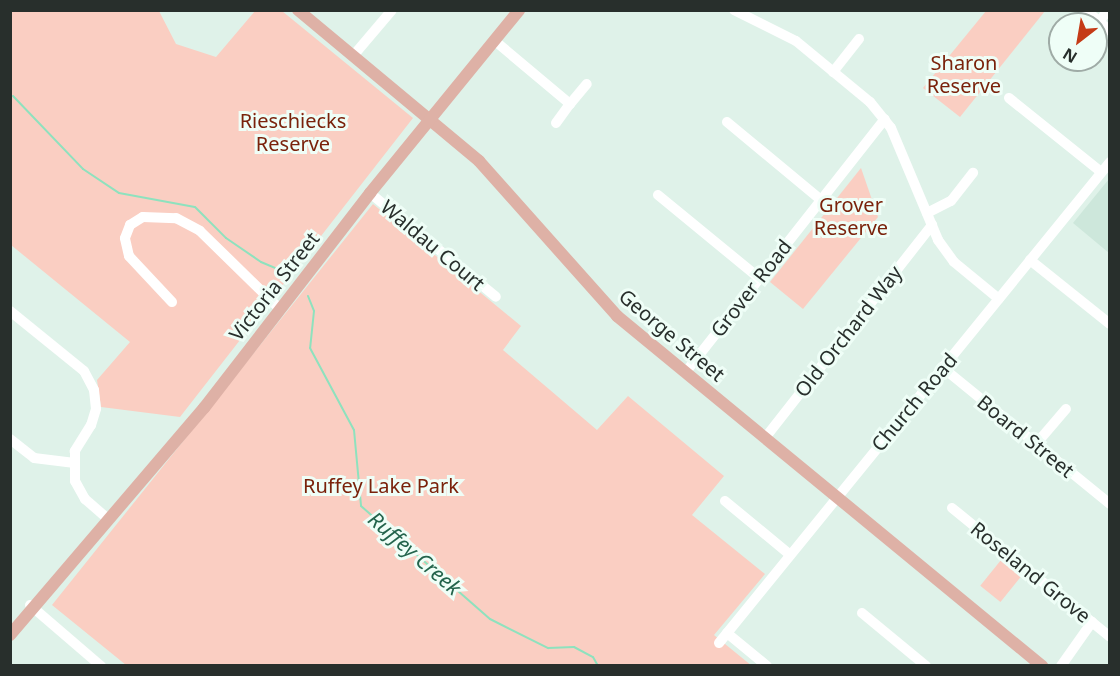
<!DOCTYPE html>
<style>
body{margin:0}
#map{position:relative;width:1120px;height:676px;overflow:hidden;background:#dff2e9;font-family:"Noto Sans",sans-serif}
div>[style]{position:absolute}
.built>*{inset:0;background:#cde7db}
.green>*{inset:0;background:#facec2;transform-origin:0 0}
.stream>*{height:2px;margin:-1px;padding:0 1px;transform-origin:1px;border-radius:1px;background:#8ee2be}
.minor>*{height:10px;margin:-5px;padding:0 5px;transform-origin:5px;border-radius:5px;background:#fff}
.major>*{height:12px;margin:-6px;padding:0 6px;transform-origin:6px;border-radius:6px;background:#deb1a6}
span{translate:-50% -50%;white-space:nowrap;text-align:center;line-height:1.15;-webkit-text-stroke:6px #effef7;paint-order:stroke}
.park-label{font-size:20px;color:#7a220b}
.street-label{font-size:20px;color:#282f2c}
.water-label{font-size:21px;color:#24644c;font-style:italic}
.frame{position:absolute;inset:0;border:12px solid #282f2c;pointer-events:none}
.north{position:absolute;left:1048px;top:12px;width:60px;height:60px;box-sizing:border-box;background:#effef7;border:2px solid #9faba6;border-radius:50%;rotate:211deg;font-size:16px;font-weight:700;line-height:24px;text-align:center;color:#282f2c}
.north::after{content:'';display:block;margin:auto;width:21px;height:27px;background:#c53b17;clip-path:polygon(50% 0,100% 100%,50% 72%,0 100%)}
</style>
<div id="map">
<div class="built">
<div style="clip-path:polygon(1109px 179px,1109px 253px,1073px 223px)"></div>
</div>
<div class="green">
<div style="clip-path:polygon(10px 11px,159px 11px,176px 44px,216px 57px,255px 11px,282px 11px,413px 118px,180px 417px,101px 407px,97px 380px,130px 342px,11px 245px)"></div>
<div style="clip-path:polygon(986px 11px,1045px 11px,960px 117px,923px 88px)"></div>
<div style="clip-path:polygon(861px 168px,878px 217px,803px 309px,770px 282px)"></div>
<div style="clip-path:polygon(373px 204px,521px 326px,503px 350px,597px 430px,628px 396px,724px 476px,692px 515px,765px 574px,714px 635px,752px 666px,126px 665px,52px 605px)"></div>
<div style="left:1001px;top:560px;width:26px;height:33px;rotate:39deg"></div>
</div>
<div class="stream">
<div style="left:13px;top:96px;width:101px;rotate:46.2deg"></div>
<div style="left:83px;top:169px;width:43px;rotate:33.7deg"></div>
<div style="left:119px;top:193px;width:77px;rotate:10.4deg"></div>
<div style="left:195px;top:207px;width:44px;rotate:45deg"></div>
<div style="left:226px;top:238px;width:42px;rotate:34.4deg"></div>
<div style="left:261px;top:262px;width:26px;rotate:23deg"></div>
<div style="left:308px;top:296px;width:16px;rotate:68deg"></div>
<div style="left:314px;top:311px;width:37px;rotate:96deg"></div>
<div style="left:310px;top:348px;width:93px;rotate:61.8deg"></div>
<div style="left:354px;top:430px;width:76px;rotate:84.7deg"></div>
<div style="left:361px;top:506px;width:171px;rotate:41.2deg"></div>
<div style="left:490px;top:619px;width:65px;rotate:26.6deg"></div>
<div style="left:548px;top:648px;width:26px;rotate:-2deg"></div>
<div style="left:574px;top:647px;width:21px;rotate:28deg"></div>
<div style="left:593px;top:657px;width:10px;rotate:61deg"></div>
</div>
<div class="minor">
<div style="left:734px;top:10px;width:69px;rotate:26.6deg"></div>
<div style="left:796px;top:41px;width:96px;rotate:39.5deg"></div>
<div style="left:870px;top:102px;width:33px;rotate:51deg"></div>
<div style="left:891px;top:128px;width:121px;rotate:67.2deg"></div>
<div style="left:938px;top:240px;width:27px;rotate:54deg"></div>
<div style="left:954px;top:262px;width:58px;rotate:39.4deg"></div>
<div style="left:1086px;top:10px;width:32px;rotate:41deg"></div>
<div style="left:1099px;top:22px;width:15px;rotate:-53deg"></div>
<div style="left:495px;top:41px;width:98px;rotate:40deg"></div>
<div style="left:570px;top:104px;width:26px;rotate:-50deg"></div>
<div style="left:353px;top:56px;width:60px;rotate:-49.7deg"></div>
<div style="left:833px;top:72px;width:42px;rotate:-51.8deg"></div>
<div style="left:1009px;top:98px;width:118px;rotate:38.8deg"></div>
<div style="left:727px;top:122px;width:122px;rotate:39.7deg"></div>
<div style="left:556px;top:123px;width:24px;rotate:-54deg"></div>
<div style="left:370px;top:193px;width:163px;rotate:39.5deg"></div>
<div style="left:658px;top:195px;width:131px;rotate:39.4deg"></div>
<div style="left:927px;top:213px;width:27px;rotate:-27deg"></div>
<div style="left:951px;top:201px;width:36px;rotate:-52deg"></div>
<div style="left:1030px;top:260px;width:102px;rotate:38.7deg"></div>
<div style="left:172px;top:302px;width:63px;rotate:-133.1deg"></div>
<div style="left:129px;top:256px;width:18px;rotate:-103deg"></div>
<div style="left:125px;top:238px;width:14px;rotate:-69deg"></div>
<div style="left:130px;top:225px;width:15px;rotate:-32deg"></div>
<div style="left:143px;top:217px;width:33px;rotate:2deg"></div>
<div style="left:176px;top:218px;width:27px;rotate:28deg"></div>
<div style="left:200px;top:231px;width:113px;rotate:44.3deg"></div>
<div style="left:10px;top:311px;width:95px;rotate:39deg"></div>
<div style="left:84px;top:371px;width:21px;rotate:62deg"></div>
<div style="left:94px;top:390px;width:19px;rotate:84deg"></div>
<div style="left:96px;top:409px;width:17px;rotate:107deg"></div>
<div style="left:91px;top:425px;width:31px;rotate:122deg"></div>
<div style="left:75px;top:451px;width:30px;rotate:90deg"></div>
<div style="left:75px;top:481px;width:21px;rotate:61deg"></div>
<div style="left:85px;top:499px;width:32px;rotate:41deg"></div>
<div style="left:942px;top:367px;width:217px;rotate:39.2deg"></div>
<div style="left:685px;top:373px;width:323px;rotate:-51.8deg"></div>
<div style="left:765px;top:438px;width:271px;rotate:-51.9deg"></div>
<div style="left:10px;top:439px;width:31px;rotate:38deg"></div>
<div style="left:34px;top:458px;width:39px;rotate:7deg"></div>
<div style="left:1036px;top:444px;width:46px;rotate:-49.4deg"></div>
<div style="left:725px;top:501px;width:83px;rotate:39.6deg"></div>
<div style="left:952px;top:508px;width:204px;rotate:39.2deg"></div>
<div style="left:30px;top:605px;width:94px;rotate:40.7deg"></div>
<div style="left:862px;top:613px;width:83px;rotate:39.6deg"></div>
<div style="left:727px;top:633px;width:52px;rotate:39.5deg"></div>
<div style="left:719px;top:643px;width:620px;rotate:-50.89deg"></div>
<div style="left:1061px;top:666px;width:54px;rotate:-54.8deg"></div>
</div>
<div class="major">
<div style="left:298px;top:10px;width:236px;rotate:39.8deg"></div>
<div style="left:479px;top:161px;width:208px;rotate:48.3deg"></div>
<div style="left:617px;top:316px;width:551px;rotate:39.47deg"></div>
<div style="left:10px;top:635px;width:299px;rotate:-49.5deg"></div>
<div style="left:204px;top:408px;width:272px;rotate:-52.3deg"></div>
<div style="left:370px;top:193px;width:236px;rotate:-50.8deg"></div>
</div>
<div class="park-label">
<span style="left:964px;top:74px">Sharon<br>Reserve</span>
<span style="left:293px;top:132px">Rieschiecks<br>Reserve</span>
<span style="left:851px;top:216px">Grover<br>Reserve</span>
<span style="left:381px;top:485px">Ruffey Lake Park</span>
</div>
<div class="street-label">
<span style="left:433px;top:245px;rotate:40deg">Waldau Court</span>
<span style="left:274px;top:286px;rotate:-52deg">Victoria Street</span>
<span style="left:751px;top:288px;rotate:-52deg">Grover Road</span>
<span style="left:848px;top:331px;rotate:-52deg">Old Orchard Way</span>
<span style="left:672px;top:335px;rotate:40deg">George Street</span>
<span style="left:914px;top:402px;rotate:-50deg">Church Road</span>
<span style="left:1026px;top:436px;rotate:39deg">Board Street</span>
<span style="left:1031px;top:572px;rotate:39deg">Roseland Grove</span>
</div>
<div class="water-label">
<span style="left:415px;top:553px;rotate:41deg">Ruffey Creek</span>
</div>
<div class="frame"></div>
<div class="north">N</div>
</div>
